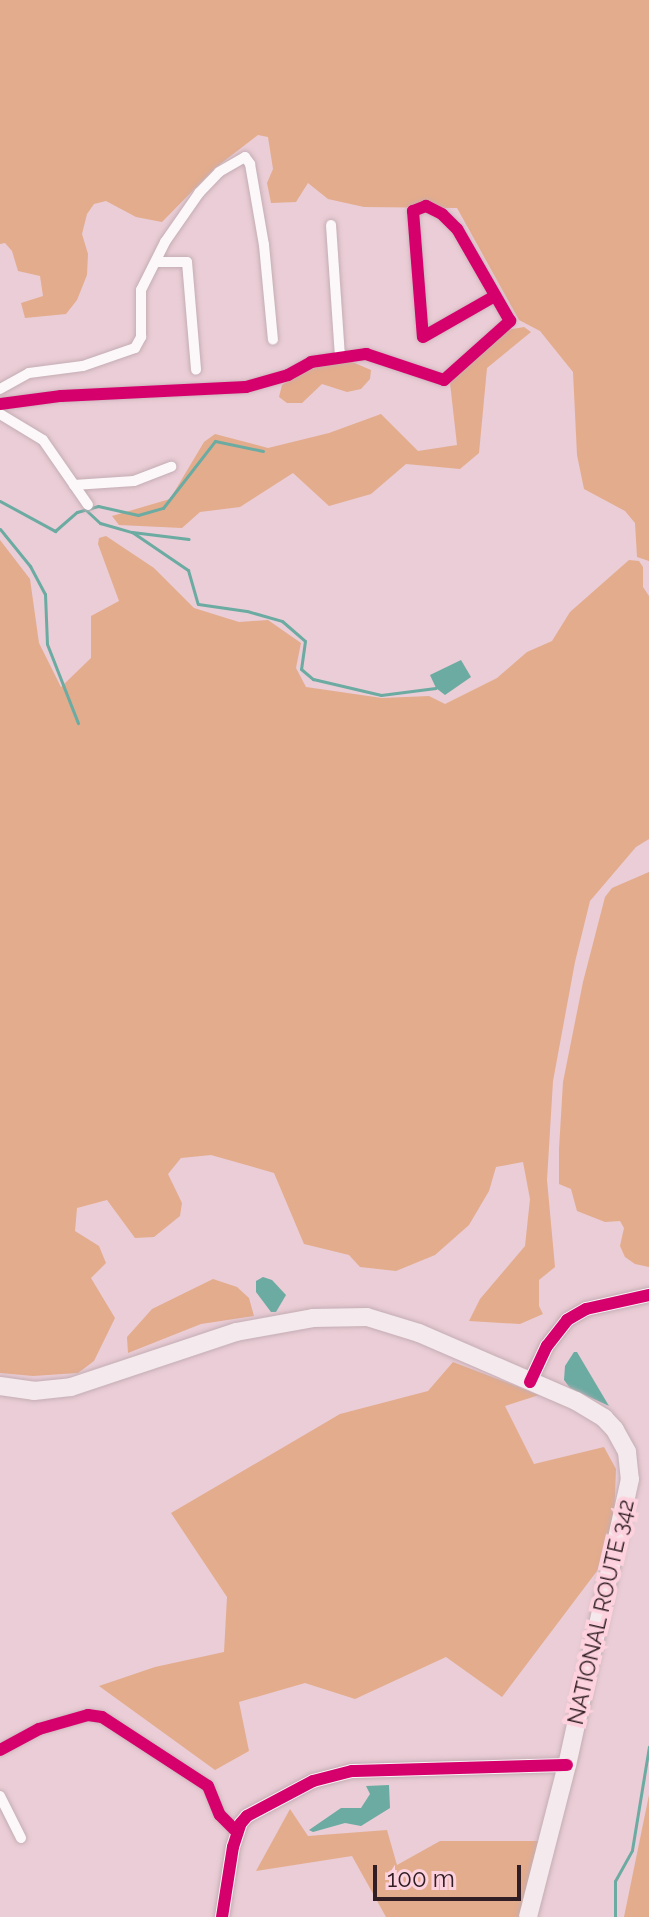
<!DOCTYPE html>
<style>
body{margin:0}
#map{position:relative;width:649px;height:1917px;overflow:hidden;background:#eacdd6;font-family:Raleway,sans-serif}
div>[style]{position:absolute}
.green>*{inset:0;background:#e3ac8d}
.water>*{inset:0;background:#6baba2}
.stream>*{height:3px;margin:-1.5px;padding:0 1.5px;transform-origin:1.5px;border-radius:1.5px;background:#6baba2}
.roads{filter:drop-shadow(0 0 2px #c4adb4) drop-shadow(0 0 2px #c4adb4)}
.street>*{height:10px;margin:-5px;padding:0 5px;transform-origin:5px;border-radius:5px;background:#fcf8f9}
.secondary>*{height:14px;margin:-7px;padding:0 7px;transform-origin:7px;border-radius:7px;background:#faf3f5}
.highway>*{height:18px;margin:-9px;padding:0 9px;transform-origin:9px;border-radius:9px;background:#f4e9ec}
.cycleway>*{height:12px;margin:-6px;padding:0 6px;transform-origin:6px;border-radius:6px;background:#d6006c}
span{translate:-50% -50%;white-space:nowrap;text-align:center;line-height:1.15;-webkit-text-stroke:8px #fdd2de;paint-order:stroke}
.street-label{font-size:22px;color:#311e24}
.scale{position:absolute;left:373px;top:1865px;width:148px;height:36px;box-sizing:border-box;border:4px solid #311e24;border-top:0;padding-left:10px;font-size:24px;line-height:28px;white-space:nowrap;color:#311e24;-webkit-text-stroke:6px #fdd2de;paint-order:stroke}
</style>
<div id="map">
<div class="green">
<div style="clip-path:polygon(0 0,649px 0,649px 561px,637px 557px,635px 523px,625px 511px,584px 489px,577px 455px,573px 372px,540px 331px,519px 320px,457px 208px,364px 207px,328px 199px,308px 183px,296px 202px,271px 203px,267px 183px,273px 169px,268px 137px,258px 135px,215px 168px,162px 222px,136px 217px,106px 201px,94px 204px,87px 214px,82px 234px,88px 254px,87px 275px,77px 300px,66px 314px,25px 318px,21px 303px,43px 296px,40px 276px,18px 271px,12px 251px,5px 243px,0 244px)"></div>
<div style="clip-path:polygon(524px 327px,531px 332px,487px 368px,479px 453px,460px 469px,406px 464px,371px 494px,329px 506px,293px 473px,240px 507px,200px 512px,182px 528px,119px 525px,112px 516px,170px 499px,204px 442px,215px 434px,268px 448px,329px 433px,381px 414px,418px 451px,457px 445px,450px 383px,506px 330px)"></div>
<div style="clip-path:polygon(350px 361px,371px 370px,370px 379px,361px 389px,347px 392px,322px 384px,302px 403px,287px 403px,279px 397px,282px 385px,296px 376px,314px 368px)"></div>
<div style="clip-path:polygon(106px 536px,154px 568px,194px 608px,239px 622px,268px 620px,301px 643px,296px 668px,306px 687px,382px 698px,429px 696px,445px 704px,497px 678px,527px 652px,552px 641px,570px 612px,629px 560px,639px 561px,643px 567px,643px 587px,649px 596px,649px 839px,636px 847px,590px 901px,575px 962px,553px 1081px,547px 1180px,555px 1267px,539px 1280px,539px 1306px,543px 1314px,520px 1324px,469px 1321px,480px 1299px,525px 1246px,530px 1199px,523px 1162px,496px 1167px,489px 1191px,469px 1225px,435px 1255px,396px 1271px,360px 1267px,349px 1255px,304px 1244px,274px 1173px,211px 1155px,181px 1158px,168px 1174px,182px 1203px,180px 1216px,154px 1237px,135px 1238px,107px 1200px,77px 1208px,75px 1231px,99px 1246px,106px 1263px,91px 1278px,115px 1318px,94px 1361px,78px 1373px,33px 1376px,0 1373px,0 540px,30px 579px,39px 643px,61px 687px,91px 658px,91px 616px,119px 601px,98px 544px,99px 538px)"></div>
<div style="clip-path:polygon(649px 872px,649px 1267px,635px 1264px,625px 1257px,620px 1246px,624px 1228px,620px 1221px,605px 1222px,577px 1211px,571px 1189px,559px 1184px,559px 1149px,563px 1082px,583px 982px,605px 897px,612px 888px)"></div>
<div style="clip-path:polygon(213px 1279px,237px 1287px,249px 1298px,254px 1316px,201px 1324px,128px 1353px,127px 1337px,152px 1309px)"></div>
<div style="clip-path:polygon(453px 1362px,539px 1395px,505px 1406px,534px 1464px,604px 1447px,616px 1469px,614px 1521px,597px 1571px,502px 1697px,446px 1657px,355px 1699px,305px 1683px,239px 1702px,249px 1751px,215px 1770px,99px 1686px,155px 1667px,224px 1652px,227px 1597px,171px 1513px,340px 1414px,428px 1391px)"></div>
<div style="clip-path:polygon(649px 1795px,649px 1917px,624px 1917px)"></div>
<div style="clip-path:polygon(290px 1809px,308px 1836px,387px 1830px,397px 1865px,440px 1841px,539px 1841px,522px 1917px,386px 1917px,352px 1856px,256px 1871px)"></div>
</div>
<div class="water">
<div style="clip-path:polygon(461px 660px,471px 677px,445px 695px,436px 688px,430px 675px)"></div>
<div style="clip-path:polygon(263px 1277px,272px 1280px,286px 1295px,276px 1312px,271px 1312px,256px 1292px,256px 1281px)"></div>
<div style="clip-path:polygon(574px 1352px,577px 1352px,609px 1406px,570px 1388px,564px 1380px,565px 1366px)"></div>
<div style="clip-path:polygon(389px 1785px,390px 1808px,361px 1826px,345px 1823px,313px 1832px,309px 1830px,341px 1808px,361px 1808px,370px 1794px,366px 1786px)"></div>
</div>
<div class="stream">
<div style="left:0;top:501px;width:63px;rotate:28.6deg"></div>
<div style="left:55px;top:531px;width:29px;rotate:-41deg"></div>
<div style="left:77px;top:512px;width:22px;rotate:-16deg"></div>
<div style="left:98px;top:506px;width:41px;rotate:12.7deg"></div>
<div style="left:138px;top:515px;width:26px;rotate:-16deg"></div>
<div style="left:163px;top:508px;width:85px;rotate:-52.2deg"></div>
<div style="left:215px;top:441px;width:49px;rotate:11.8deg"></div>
<div style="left:87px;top:511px;width:18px;rotate:43deg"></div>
<div style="left:100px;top:523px;width:33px;rotate:16deg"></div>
<div style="left:132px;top:532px;width:57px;rotate:7deg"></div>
<div style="left:0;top:529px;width:48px;rotate:51deg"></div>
<div style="left:30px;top:566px;width:32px;rotate:62deg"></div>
<div style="left:45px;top:594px;width:50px;rotate:87.7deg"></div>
<div style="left:47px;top:644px;width:85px;rotate:68.6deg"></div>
<div style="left:132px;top:532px;width:68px;rotate:34.2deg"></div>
<div style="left:188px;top:570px;width:35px;rotate:74deg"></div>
<div style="left:198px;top:604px;width:49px;rotate:8.1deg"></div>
<div style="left:247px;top:611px;width:36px;rotate:16deg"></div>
<div style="left:282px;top:621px;width:30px;rotate:41deg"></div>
<div style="left:305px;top:641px;width:28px;rotate:98deg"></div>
<div style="left:301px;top:669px;width:16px;rotate:40deg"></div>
<div style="left:313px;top:679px;width:70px;rotate:13.2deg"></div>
<div style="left:381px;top:695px;width:55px;rotate:-7.3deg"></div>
<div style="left:615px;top:1917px;width:36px;rotate:-90deg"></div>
<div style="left:615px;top:1881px;width:35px;rotate:-61deg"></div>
<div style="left:632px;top:1850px;width:105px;rotate:-80.7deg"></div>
</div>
<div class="roads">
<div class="street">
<div style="left:331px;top:225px;width:131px;rotate:86.1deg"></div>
<div style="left:156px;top:262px;width:31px"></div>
<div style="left:187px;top:262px;width:108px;rotate:85.2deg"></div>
<div style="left:0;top:389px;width:33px;rotate:-29deg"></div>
<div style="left:29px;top:373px;width:54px;rotate:-7.4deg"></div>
<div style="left:83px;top:366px;width:55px;rotate:-19.1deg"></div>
<div style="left:135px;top:348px;width:13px;rotate:-61deg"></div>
<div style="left:141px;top:337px;width:47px;rotate:-90deg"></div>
<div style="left:141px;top:290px;width:54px;rotate:-63.4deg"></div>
<div style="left:165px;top:242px;width:60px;rotate:-55.2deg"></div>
<div style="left:199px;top:193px;width:29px;rotate:-46deg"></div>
<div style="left:219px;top:172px;width:30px;rotate:-30deg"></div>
<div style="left:245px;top:157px;width:9px;rotate:54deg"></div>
<div style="left:250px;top:164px;width:82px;rotate:80.2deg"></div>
<div style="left:264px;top:245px;width:95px;rotate:84.6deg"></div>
<div style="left:0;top:404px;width:62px;rotate:-7.5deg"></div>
<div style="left:61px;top:396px;width:185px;rotate:-2.8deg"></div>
<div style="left:246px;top:387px;width:44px;rotate:-15.9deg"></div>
<div style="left:288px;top:375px;width:26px;rotate:-29deg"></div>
<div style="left:311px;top:362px;width:56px;rotate:-8.3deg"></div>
<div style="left:366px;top:354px;width:82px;rotate:18.4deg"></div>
<div style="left:444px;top:380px;width:89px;rotate:-41.8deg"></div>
<div style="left:510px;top:321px;width:106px;rotate:-119.9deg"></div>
<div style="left:457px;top:229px;width:21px;rotate:-135deg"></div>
<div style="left:442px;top:214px;width:18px;rotate:-153deg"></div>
<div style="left:426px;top:206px;width:14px;rotate:159deg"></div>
<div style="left:413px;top:211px;width:126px;rotate:85.5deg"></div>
<div style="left:423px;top:337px;width:83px;rotate:-29.7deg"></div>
<div style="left:0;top:414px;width:50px;rotate:31.2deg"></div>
<div style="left:43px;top:440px;width:79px;rotate:55.3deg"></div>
<div style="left:74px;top:485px;width:60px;rotate:-3.8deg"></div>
<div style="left:134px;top:481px;width:40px;rotate:-21deg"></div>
<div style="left:0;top:1750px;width:44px;rotate:-28.3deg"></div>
<div style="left:39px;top:1729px;width:51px;rotate:-15.9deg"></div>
<div style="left:88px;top:1715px;width:14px;rotate:8deg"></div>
<div style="left:102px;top:1717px;width:126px;rotate:33.1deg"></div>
<div style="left:208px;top:1786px;width:31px;rotate:68deg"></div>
<div style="left:220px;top:1815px;width:24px;rotate:45deg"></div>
<div style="left:0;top:1796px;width:47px;rotate:63.4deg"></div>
</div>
<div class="secondary">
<div style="left:530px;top:1382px;width:40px;rotate:-65deg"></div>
<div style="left:547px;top:1346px;width:33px;rotate:-52deg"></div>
<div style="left:567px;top:1320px;width:22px;rotate:-30deg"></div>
<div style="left:586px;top:1309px;width:65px;rotate:-12.5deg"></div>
<div style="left:222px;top:1917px;width:71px;rotate:-81.1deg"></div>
<div style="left:233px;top:1847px;width:25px;rotate:-72deg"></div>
<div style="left:241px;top:1823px;width:9px;rotate:-49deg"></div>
<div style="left:247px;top:1816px;width:75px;rotate:-27.9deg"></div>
<div style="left:313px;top:1781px;width:40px;rotate:-14.4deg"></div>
<div style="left:352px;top:1771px;width:215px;rotate:-1.6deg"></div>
</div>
<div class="highway">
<div style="left:0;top:1386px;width:34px;rotate:8deg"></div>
<div style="left:34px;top:1391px;width:37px;rotate:-6deg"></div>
<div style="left:71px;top:1387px;width:174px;rotate:-18.4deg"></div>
<div style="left:236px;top:1332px;width:78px;rotate:-10.3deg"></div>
<div style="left:313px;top:1318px;width:54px;rotate:-1.1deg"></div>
<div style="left:367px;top:1317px;width:54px;rotate:17.1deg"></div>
<div style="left:419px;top:1333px;width:171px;rotate:23.4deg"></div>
<div style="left:576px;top:1401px;width:33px;rotate:31deg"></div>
<div style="left:604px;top:1418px;width:16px;rotate:47deg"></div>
<div style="left:615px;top:1430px;width:25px;rotate:61deg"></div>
<div style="left:627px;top:1452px;width:27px;rotate:84deg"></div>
<div style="left:630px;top:1479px;width:293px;rotate:102.4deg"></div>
<div style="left:567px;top:1765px;width:157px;rotate:104.4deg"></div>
</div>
</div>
<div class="cycleway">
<div style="left:0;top:404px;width:62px;rotate:-7.5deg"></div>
<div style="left:61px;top:396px;width:185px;rotate:-2.8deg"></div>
<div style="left:246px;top:387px;width:44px;rotate:-15.9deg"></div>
<div style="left:288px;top:375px;width:26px;rotate:-29deg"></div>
<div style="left:311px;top:362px;width:56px;rotate:-8.3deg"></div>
<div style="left:366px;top:354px;width:82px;rotate:18.4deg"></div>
<div style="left:444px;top:380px;width:89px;rotate:-41.8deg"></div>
<div style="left:510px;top:321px;width:106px;rotate:-119.9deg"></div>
<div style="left:457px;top:229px;width:21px;rotate:-135deg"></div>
<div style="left:442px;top:214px;width:18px;rotate:-153deg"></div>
<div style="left:426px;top:206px;width:14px;rotate:159deg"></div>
<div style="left:413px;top:211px;width:126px;rotate:85.5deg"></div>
<div style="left:423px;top:337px;width:83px;rotate:-29.7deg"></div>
<div style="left:530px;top:1382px;width:40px;rotate:-65deg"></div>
<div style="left:547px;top:1346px;width:33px;rotate:-52deg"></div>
<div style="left:567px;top:1320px;width:22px;rotate:-30deg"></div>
<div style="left:586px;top:1309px;width:65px;rotate:-12.5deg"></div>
<div style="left:0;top:1750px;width:44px;rotate:-28.3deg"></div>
<div style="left:39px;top:1729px;width:51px;rotate:-15.9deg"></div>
<div style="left:88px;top:1715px;width:14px;rotate:8deg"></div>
<div style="left:102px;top:1717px;width:126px;rotate:33.1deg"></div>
<div style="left:208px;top:1786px;width:31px;rotate:68deg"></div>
<div style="left:220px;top:1815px;width:24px;rotate:45deg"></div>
<div style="left:222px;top:1917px;width:71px;rotate:-81.1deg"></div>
<div style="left:233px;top:1847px;width:25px;rotate:-72deg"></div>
<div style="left:241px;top:1823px;width:9px;rotate:-49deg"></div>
<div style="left:247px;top:1816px;width:75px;rotate:-27.9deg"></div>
<div style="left:313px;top:1781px;width:40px;rotate:-14.4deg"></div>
<div style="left:352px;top:1771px;width:215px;rotate:-1.6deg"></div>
</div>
<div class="street-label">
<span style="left:601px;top:1612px;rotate:-77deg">NATIONAL ROUTE 342</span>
</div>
<div class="scale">100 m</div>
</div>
